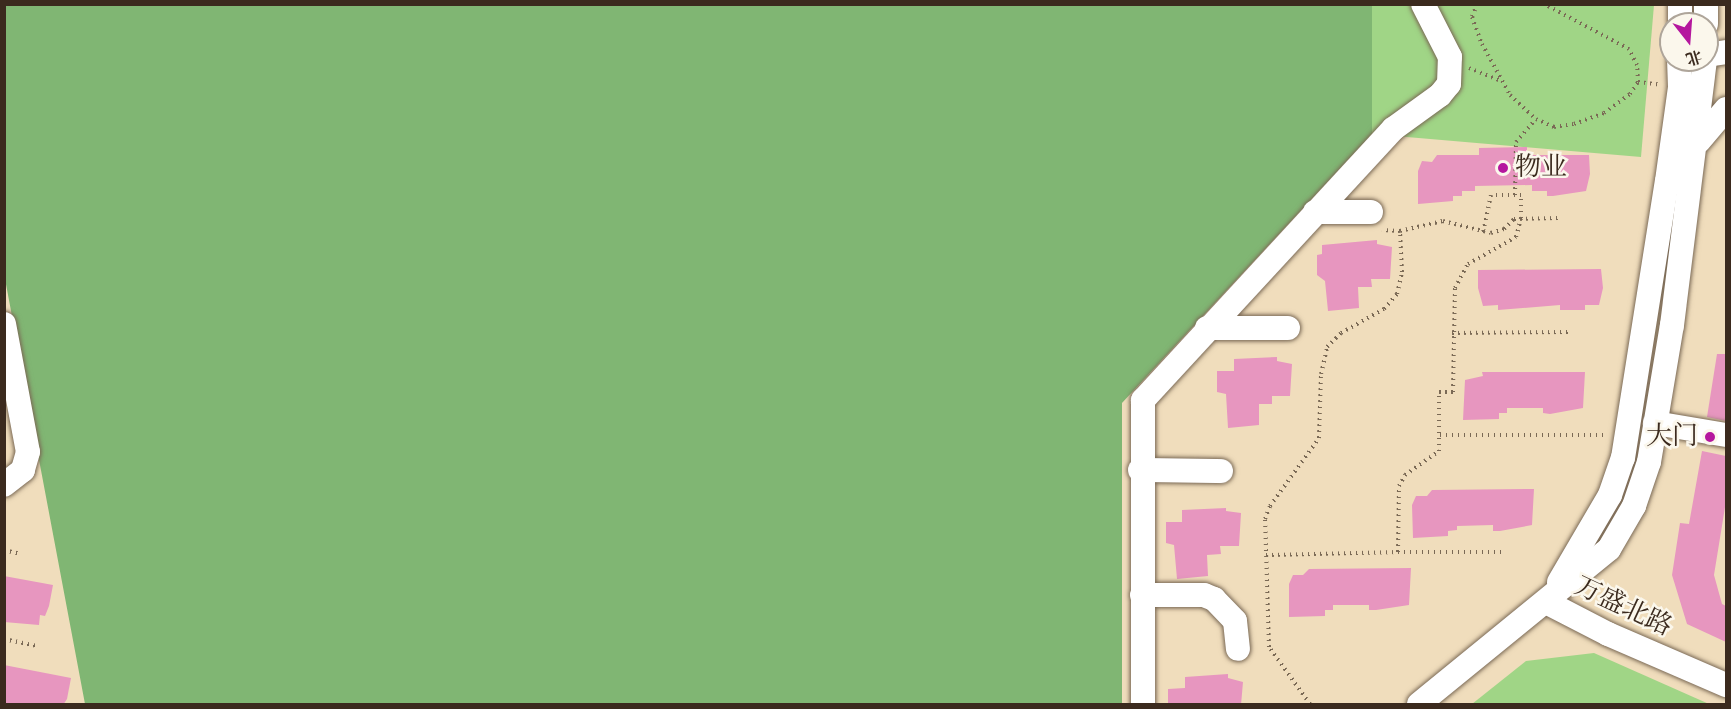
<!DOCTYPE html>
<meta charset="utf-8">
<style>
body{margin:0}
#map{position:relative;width:1731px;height:709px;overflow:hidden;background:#f0ddbc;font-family:"IM FELL DW Pica","Noto Serif SC",serif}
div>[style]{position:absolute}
.green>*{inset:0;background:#a0d586}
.forest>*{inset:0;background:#80b673}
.building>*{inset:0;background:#e796bf}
.path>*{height:4px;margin-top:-2px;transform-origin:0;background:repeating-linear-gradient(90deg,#7a6955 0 1.5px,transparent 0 6px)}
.roads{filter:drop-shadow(0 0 2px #7a6955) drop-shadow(0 0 2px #7a6955)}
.minor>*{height:24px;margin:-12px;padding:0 12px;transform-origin:12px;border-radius:12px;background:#fff}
.dots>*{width:16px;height:16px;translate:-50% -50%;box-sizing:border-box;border:3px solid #fbf7ec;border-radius:50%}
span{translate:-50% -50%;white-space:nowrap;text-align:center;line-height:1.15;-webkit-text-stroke:5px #fbf7ec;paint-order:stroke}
.poi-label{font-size:26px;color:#3b2a1e}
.left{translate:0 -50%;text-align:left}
.right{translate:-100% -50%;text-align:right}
.street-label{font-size:26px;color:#3b2a1e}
.frame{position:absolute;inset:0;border:6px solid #3b2a1e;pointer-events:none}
.north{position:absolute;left:1659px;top:12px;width:60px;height:60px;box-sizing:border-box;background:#fbf7ec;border:2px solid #aea59a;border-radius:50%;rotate:163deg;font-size:16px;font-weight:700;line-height:24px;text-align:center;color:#3b2a1e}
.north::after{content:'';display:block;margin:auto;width:21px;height:27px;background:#b5179e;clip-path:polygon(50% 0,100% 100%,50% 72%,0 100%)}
</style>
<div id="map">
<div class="green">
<div style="clip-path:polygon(1372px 5px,1654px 5px,1641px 157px,1372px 134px)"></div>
<div style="clip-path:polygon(1594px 653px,1709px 704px,1472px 704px,1526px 661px)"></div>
</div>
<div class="forest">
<div style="clip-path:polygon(4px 5px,1372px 5px,1372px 134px,1122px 403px,1122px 704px,85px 704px,5px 279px)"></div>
</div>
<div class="building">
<div style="clip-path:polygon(1527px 147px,1527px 155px,1589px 155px,1590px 174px,1586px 191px,1553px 196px,1547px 196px,1547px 191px,1532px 191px,1532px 185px,1475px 186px,1475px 191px,1462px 191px,1462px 196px,1453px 196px,1453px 201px,1418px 204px,1418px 171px,1422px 161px,1432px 162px,1437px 155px,1479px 155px,1479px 148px)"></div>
<div style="clip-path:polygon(1377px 240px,1377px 244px,1392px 247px,1390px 279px,1371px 279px,1372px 287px,1358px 287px,1359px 308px,1328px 311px,1325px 281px,1317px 275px,1317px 255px,1322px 254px,1322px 245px)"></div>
<div style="clip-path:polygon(1601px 269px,1603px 288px,1599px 305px,1585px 305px,1585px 310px,1560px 310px,1560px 305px,1498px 310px,1498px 305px,1483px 306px,1478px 288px,1478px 270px)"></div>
<div style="clip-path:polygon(1717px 354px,1726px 354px,1726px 421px,1707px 417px)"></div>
<div style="clip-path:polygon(1277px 357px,1277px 361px,1292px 364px,1290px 396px,1272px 396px,1272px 404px,1259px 404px,1259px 425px,1228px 428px,1226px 394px,1217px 392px,1217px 371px,1234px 371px,1234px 359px)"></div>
<div style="clip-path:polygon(1482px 372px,1585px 372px,1583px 408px,1550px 414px,1543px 413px,1543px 408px,1507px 408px,1507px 413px,1499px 413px,1499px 419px,1463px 420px,1465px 380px,1483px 376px)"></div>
<div style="clip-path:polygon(1702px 451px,1726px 456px,1726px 501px,1714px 575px,1722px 604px,1726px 606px,1726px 642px,1687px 624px,1672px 575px,1680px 523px,1689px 524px)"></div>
<div style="clip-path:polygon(1534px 489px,1532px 525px,1500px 531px,1493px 531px,1493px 525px,1457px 526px,1457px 530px,1448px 531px,1448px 536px,1413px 538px,1412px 505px,1416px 496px,1427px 496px,1432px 490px)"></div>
<div style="clip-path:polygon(1226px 508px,1226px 511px,1241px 513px,1239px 546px,1220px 546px,1221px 554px,1207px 555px,1208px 576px,1177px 579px,1174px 545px,1166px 543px,1166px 522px,1182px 522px,1182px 510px)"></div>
<div style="clip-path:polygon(1411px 568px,1409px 605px,1376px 610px,1369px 610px,1369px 605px,1333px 605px,1333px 610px,1325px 610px,1325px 616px,1289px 617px,1289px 584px,1293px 575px,1303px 575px,1309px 569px)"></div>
<div style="clip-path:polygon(4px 576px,53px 585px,49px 606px,45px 616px,40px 615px,39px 625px,4px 622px)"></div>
<div style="clip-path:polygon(4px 665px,71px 678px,67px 699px,63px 705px,4px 705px)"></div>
<div style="clip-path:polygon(1228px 674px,1228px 678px,1243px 682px,1241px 705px,1168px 705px,1168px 689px,1185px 688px,1185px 677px)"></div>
</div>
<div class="path">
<div style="left:1477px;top:4px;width:14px;rotate:111deg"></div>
<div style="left:1472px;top:17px;width:29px;rotate:70deg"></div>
<div style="left:1482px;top:44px;width:58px;rotate:61.2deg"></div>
<div style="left:1510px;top:95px;width:35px;rotate:43deg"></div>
<div style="left:1536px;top:119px;width:20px;rotate:24deg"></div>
<div style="left:1554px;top:127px;width:20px;rotate:-9deg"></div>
<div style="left:1574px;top:124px;width:32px;rotate:-20deg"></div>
<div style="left:1604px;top:113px;width:32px;rotate:-36deg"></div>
<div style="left:1630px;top:94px;width:14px;rotate:-56deg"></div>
<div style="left:1638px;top:82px;width:17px;rotate:-93deg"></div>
<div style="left:1637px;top:65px;width:18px;rotate:-117deg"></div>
<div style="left:1629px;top:49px;width:96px;rotate:-152.1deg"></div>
<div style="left:1469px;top:68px;width:35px;rotate:22deg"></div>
<div style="left:1638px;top:82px;width:23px;rotate:7deg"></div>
<div style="left:1515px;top:195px;width:53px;rotate:-88.9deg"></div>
<div style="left:1516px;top:142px;width:30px;rotate:-49deg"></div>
<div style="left:1400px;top:231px;width:44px;rotate:-13.1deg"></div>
<div style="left:1443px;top:221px;width:49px;rotate:14deg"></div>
<div style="left:1491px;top:233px;width:14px;rotate:-17deg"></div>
<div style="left:1504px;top:229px;width:14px;rotate:-45deg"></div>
<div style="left:1514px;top:219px;width:44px;rotate:-1.3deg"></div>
<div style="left:1452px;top:333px;width:120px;rotate:-0.5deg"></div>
<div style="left:1440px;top:435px;width:167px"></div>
<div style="left:4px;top:550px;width:17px;rotate:13deg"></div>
<div style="left:1398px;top:552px;width:106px"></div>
<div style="left:1266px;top:555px;width:132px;rotate:-1.3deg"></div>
<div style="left:1398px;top:552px;width:66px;rotate:-89.1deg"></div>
<div style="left:1399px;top:486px;width:13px;rotate:-61deg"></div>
<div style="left:1405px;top:475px;width:42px;rotate:-35.2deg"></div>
<div style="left:1439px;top:451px;width:59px;rotate:-90deg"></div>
<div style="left:1439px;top:392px;width:14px"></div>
<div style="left:1453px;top:392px;width:104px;rotate:-88.9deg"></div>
<div style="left:1455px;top:288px;width:27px;rotate:-62deg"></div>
<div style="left:1468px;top:264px;width:55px;rotate:-29.4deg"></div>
<div style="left:1516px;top:237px;width:20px;rotate:-75deg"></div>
<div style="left:1521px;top:218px;width:23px;rotate:-90deg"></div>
<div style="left:1521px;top:195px;width:30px;rotate:180deg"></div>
<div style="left:1491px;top:195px;width:39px;rotate:102deg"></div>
<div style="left:4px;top:639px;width:35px;rotate:12deg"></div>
<div style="left:1310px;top:704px;width:70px;rotate:-125.7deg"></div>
<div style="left:1269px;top:647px;width:128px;rotate:-91.8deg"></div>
<div style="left:1265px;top:519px;width:14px;rotate:-69deg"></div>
<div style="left:1270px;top:506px;width:84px;rotate:-54.2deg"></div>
<div style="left:1319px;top:438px;width:64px;rotate:-88.2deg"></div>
<div style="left:1321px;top:374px;width:28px;rotate:-77deg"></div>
<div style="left:1327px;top:347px;width:20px;rotate:-45deg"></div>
<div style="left:1341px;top:333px;width:49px;rotate:-29.2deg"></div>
<div style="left:1384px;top:309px;width:20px;rotate:-49deg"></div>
<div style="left:1397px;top:294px;width:23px;rotate:-77deg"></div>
<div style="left:1402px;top:272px;width:41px;rotate:-92.8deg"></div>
<div style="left:1400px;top:231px;width:18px;rotate:-177deg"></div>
</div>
<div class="roads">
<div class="minor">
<div style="left:1680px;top:24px;width:20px;rotate:-90deg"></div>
<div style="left:1706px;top:24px;width:20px;rotate:-90deg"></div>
<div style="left:1707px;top:55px;width:19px;rotate:-9deg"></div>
<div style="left:1699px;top:141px;width:42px;rotate:-49.8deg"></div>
<div style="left:1315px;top:212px;width:56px"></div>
<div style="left:4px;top:324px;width:130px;rotate:79.4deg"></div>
<div style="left:28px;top:452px;width:19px;rotate:106deg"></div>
<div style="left:23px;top:470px;width:24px;rotate:142deg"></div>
<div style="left:1207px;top:328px;width:81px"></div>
<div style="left:1655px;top:423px;width:72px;rotate:9.6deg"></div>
<div style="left:1140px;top:470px;width:81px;rotate:0.7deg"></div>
<div style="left:1559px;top:582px;width:101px;rotate:-59.6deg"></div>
<div style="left:1610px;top:495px;width:39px;rotate:-71deg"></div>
<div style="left:1623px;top:458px;width:280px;rotate:-81deg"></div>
<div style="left:1667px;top:181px;width:95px;rotate:-82.1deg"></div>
<div style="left:1680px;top:87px;width:27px;rotate:-92deg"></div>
<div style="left:1142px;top:595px;width:62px"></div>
<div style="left:1204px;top:595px;width:11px;rotate:22deg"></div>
<div style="left:1214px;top:599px;width:30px;rotate:46deg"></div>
<div style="left:1235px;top:621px;width:28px;rotate:84deg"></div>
<div style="left:1546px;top:602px;width:70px;rotate:27.3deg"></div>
<div style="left:1608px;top:634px;width:129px;rotate:23.4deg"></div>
<div style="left:1143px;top:704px;width:304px;rotate:-90deg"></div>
<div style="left:1143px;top:400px;width:369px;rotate:-47.3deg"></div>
<div style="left:1393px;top:129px;width:58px;rotate:-35.9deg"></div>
<div style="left:1440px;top:95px;width:14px;rotate:-51deg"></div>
<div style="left:1449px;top:84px;width:27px;rotate:-88deg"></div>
<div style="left:1450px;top:57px;width:59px;rotate:-117deg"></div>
<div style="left:1419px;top:704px;width:245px;rotate:-39.2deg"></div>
<div style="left:1609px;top:549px;width:50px;rotate:-59.8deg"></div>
<div style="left:1634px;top:506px;width:46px;rotate:-71.2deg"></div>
<div style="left:1649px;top:462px;width:139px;rotate:-80.5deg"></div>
<div style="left:1672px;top:325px;width:267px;rotate:-82.9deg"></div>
</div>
</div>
<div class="dots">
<div style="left:1503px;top:168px;background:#b5179e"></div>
<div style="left:1710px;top:437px;background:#b5179e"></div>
</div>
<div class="poi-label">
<span class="left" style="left:1515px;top:168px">物业</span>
<span class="right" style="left:1698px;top:437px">大门</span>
</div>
<div class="street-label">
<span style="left:1623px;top:607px;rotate:25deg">万盛北路</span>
</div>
<div class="frame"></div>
<div class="north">北</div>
</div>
